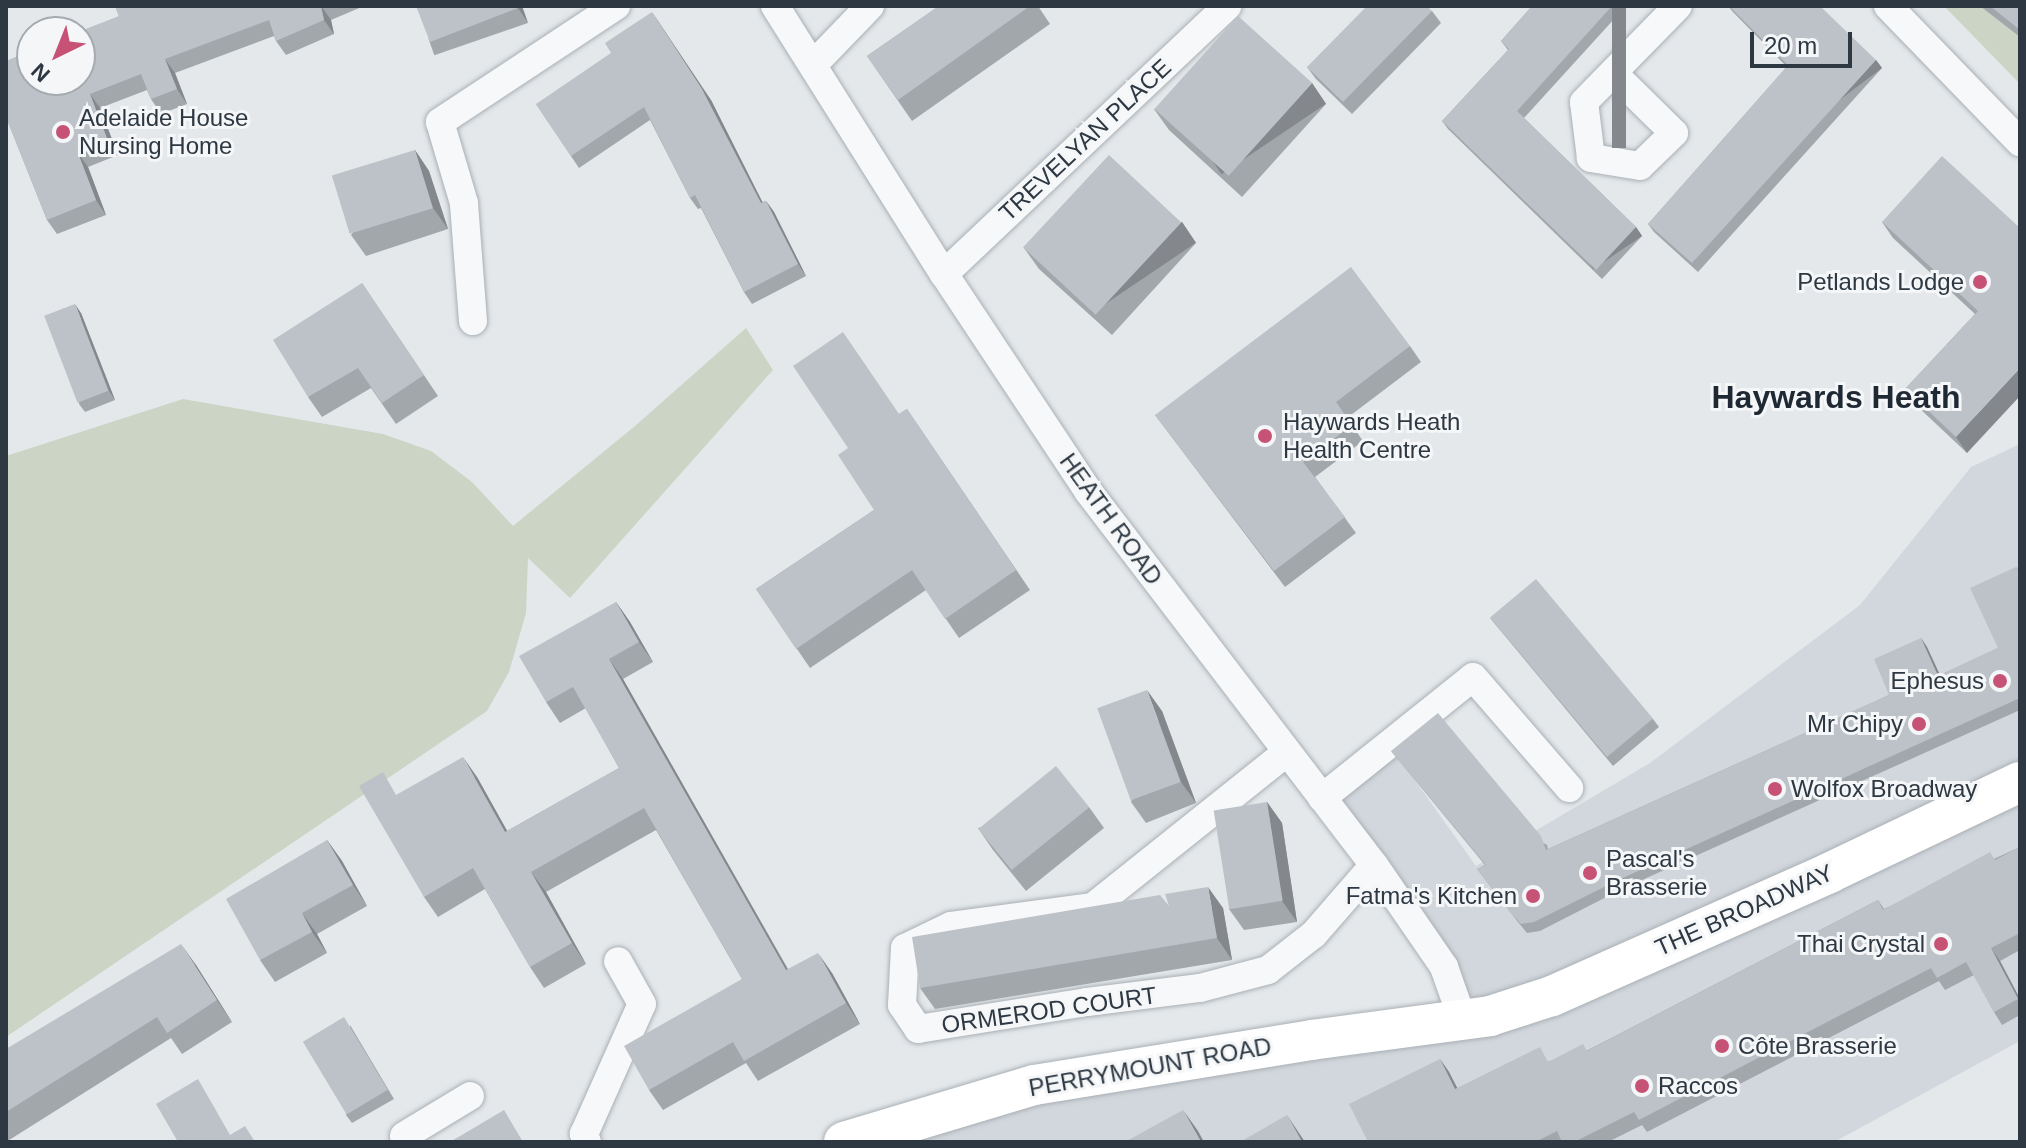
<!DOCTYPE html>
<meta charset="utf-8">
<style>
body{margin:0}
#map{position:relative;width:2026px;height:1148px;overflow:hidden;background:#e4e8eb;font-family:Helvetica,sans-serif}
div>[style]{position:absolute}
.built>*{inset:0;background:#d2d7dd}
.green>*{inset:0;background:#ccd4c6}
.roads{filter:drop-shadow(0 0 2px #a9b0b5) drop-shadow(0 0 2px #a9b0b5)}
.minor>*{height:28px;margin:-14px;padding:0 14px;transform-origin:14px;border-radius:14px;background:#f7f8f9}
.secondary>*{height:40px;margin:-20px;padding:0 20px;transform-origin:20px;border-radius:20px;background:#fff}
.wall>*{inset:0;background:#a2a7ac;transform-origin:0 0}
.shaded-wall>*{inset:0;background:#84888c;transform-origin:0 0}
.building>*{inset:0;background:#bcc2c8;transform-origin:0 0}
.dots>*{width:22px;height:22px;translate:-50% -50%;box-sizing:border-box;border:4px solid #f4f6f8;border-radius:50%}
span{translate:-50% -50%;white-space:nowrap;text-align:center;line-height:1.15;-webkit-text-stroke:6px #f4f6f8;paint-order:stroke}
.poi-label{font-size:24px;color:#2d3842}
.left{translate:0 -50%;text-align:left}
.right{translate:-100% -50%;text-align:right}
.street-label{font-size:24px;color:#2d3842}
.district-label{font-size:32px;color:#1f2934;font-weight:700}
.frame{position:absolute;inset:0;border:8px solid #2d3842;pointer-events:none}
.north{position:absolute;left:16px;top:16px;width:80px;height:80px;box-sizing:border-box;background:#f4f6f8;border:2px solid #a4aaaf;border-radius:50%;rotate:223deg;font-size:22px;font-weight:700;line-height:32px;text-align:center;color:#2d3842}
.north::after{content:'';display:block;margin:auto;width:28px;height:36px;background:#c65376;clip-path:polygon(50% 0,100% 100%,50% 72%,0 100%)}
.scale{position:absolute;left:1750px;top:32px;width:102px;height:36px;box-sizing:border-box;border:4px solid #2d3842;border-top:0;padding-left:10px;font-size:24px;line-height:28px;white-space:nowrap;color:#2d3842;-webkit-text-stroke:6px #f4f6f8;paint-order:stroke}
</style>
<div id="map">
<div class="built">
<div style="clip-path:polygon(2020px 444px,2020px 1041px,1834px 1142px,878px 1142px,1034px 1085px,1462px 1018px,1322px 798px,1389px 744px,1476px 866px,1650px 763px,1860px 605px,1971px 467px)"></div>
</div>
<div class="green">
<div style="clip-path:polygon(1944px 6px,2020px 6px,2020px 84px)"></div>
<div style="clip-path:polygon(746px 328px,773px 370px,570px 598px,528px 558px,526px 613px,509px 672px,487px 711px,6px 1037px,6px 456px,183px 399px,383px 434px,431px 451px,472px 482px,513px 526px,635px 426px)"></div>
</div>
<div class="roads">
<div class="minor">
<div style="left:775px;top:6px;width:317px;rotate:57.8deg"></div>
<div style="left:944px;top:274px;width:260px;rotate:56.4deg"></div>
<div style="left:1088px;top:491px;width:471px;rotate:52.6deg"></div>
<div style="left:1374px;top:865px;width:124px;rotate:55.5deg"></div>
<div style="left:1444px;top:967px;width:54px;rotate:70.6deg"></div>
<div style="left:1888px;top:6px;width:190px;rotate:45.9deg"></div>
<div style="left:813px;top:65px;width:82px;rotate:-46deg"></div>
<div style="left:1614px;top:74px;width:84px;rotate:44.5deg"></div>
<div style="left:1674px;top:133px;width:47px;rotate:135.9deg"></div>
<div style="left:1640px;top:166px;width:50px;rotate:-170.7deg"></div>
<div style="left:1591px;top:158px;width:56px;rotate:-97.1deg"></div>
<div style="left:1584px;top:102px;width:134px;rotate:-45.6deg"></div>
<div style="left:944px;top:274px;width:390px;rotate:-43.4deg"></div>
<div style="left:473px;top:321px;width:118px;rotate:-94.4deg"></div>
<div style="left:464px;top:203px;width:84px;rotate:-106.5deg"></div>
<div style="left:440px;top:122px;width:211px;rotate:-33.4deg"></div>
<div style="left:1287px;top:752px;width:248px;rotate:141.4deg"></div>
<div style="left:1093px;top:907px;width:143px;rotate:172.4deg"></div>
<div style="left:951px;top:926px;width:51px;rotate:154.4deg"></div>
<div style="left:905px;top:948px;width:57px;rotate:93deg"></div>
<div style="left:902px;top:1005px;width:29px;rotate:56deg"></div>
<div style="left:918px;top:1029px;width:171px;rotate:-9.1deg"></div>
<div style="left:1087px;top:1002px;width:114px;rotate:-7.1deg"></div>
<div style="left:1200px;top:988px;width:70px;rotate:-14.8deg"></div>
<div style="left:1268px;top:970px;width:58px;rotate:-38deg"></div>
<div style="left:1314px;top:934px;width:91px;rotate:-49deg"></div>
<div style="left:1322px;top:798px;width:193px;rotate:-38.7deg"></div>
<div style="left:1473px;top:677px;width:147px;rotate:49.1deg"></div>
<div style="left:404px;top:1136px;width:77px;rotate:-31.2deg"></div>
<div style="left:587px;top:1142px;width:9px;rotate:-111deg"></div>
<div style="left:584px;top:1134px;width:142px;rotate:-66deg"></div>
<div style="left:642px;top:1004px;width:49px;rotate:-119.2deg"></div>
</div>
<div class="secondary">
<div style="left:844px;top:1142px;width:198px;rotate:-16.7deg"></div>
<div style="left:1034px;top:1085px;width:281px;rotate:-9.2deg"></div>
<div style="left:1311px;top:1040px;width:181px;rotate:-7.6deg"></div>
<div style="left:1490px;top:1016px;width:65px;rotate:-17.9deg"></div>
<div style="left:1552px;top:996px;width:303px;rotate:-23.9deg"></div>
<div style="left:1829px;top:873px;width:212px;rotate:-25.5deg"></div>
</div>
</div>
<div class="wall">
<div style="clip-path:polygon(115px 6px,364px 6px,331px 20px,334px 34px,286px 55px,276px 41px,274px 36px,175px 73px,187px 104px,161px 114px,151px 99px,147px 90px,100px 108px,118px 155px,88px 167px,106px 215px,57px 234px,47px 220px,6px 117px,119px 16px)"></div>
<div style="left:522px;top:6px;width:18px;height:99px;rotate:71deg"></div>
<div style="clip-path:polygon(939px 6px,1038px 6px,1050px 24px,912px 121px,867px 56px)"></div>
<div style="clip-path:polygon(1532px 6px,1626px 6px,1524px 118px,1636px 227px,1642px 236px,1602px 279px,1448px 129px,1442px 121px,1508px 50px,1501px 41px)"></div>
<div style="clip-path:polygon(1728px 6px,1876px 60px,1882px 68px,1698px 272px,1654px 232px,1648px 224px,1787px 67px,1733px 12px)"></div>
<div style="clip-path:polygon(1980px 6px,2020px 6px,2020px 37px)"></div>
<div style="clip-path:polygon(1432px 11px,1441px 23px,1352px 114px,1316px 79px,1307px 67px)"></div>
<div style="clip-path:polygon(1312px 83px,1326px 104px,1242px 197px,1169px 130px,1154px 109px)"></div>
<div style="clip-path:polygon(711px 100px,762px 202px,766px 201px,774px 212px,806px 276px,752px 304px,744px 292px,701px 208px,698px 209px,690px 198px,650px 120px,579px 168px,536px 104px)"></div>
<div style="clip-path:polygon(415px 150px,429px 171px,448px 229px,366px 256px,351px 235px)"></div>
<div style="clip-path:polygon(1182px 222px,1196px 243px,1112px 335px,1039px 269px,1024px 248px)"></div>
<div style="clip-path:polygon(1882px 222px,2020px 228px,1967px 453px,1916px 405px,1905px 389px,1975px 314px,1893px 238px)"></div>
<div style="clip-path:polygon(362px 283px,438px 396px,396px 424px,371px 388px,322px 417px,308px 397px)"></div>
<div style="clip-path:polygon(81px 313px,115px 400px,85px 412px,79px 404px)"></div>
<div style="clip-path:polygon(1410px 346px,1421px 362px,1347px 418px,1363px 441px,1315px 477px,1356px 533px,1285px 587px,1155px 415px)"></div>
<div style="clip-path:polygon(907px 409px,1030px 590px,959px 638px,926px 590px,810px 668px,756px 589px,874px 510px,899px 414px)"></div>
<div style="clip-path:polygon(2016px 567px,2020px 572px,2020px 710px,1622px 889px,1540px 931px,1527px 933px,1518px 922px,1477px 869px,1485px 865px,1391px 751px,1547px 845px,1548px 849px,1889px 695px,1921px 638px,1927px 647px,1940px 675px,1998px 648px)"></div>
<div style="clip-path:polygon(616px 602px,630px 622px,653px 662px,623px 679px,788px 969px,832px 973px,860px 1024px,758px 1081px,746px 1063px,663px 1110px,649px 1090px,742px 979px,656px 830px,546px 892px,586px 964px,544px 988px,530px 967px,485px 889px,438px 917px,424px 897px,398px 794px,477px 777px,507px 831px,619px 768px,586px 708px,560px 723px,546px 702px)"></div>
<div style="clip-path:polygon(1490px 618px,1653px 719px,1659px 727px,1613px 766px)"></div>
<div style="clip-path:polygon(1162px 711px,1196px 803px,1146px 823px,1131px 802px)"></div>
<div style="clip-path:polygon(1267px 802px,1282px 823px,1297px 922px,1244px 930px,1229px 909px)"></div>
<div style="clip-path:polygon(1089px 807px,1104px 828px,1026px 891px,993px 850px,978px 828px)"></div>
<div style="clip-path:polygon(327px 840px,342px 861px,367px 906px,317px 934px,327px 953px,275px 982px,260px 960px)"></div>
<div style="clip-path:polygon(2020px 847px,2020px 950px,2000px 961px,2020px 999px,2020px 1015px,2002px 1025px,1994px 1012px,1974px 975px,1945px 990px,1939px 981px,1647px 1132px,1642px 1125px,1608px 1142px,1368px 1142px,1440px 1059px,1449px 1072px,1457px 1088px,1588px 1050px,1878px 900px,1884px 909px)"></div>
<div style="clip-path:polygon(1169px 906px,1223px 908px,1232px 960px,935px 1009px,920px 988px)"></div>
<div style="clip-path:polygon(196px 965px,232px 1022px,182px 1054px,171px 1038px,6px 1142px,6px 1049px)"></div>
<div style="clip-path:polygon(350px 1025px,394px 1099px,352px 1123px,346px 1115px)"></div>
</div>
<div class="shaded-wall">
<div style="clip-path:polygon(321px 6px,331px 20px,334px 34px,324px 20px)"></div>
<div style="clip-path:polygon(517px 6px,522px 6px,528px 23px,518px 8px)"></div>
<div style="left:1612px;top:6px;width:14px;height:142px"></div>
<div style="clip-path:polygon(652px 12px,711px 100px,769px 215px,761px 203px)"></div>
<div style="clip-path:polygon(165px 59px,175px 73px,187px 104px,177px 89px)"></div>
<div style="left:1876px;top:60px;width:10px;height:274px;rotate:53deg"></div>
<div style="left:1312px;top:83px;width:25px;height:126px;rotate:56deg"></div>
<div style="clip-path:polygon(90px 94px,100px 108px,118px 155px,108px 141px)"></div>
<div style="clip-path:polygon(415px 150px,429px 171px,448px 229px,433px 208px)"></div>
<div style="clip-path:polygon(78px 153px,88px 167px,106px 215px,96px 200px)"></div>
<div style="clip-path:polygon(766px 201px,774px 212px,806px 276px,798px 264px)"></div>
<div style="left:1182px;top:222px;width:25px;height:125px;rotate:56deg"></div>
<div style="left:1636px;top:227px;width:11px;height:59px;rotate:56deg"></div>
<div style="clip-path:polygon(75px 304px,81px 313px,115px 400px,109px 391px)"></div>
<div style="clip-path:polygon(2020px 368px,2020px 396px,1967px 453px,1956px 437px)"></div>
<div style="clip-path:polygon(616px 602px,630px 622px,653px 662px,639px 642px)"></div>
<div style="clip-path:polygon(1921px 638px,1927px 647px,1944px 684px,1938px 676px)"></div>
<div style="clip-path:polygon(609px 659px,623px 679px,800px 991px,786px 970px)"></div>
<div style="clip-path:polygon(1147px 690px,1162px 711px,1196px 803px,1181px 782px)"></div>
<div style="clip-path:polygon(463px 757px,477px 777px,519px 852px,505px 832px)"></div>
<div style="clip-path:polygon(1267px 802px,1282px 823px,1297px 922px,1282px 901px)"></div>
<div style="clip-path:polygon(327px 840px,342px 861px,367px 906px,353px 885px)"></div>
<div style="clip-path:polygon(531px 872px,546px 892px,586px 964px,572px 943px)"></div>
<div style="clip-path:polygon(1208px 887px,1223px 908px,1232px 960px,1217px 938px)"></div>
<div style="clip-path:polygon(302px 913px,317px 934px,327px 953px,312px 932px)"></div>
<div style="clip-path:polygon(181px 944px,196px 965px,232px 1022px,217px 1000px)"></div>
<div style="clip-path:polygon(1991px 948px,2000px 961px,2020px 999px,2020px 1002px)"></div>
<div style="clip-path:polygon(818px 953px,832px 973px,860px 1024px,846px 1003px)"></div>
<div style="clip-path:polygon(1440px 1059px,1449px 1072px,1464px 1101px,1455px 1089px)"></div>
<div style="clip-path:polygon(1183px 1110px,1198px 1131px,1204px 1142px,1201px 1142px)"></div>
<div style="clip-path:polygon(1287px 1115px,1305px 1142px,1302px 1142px)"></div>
</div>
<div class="building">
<div style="clip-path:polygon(115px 6px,321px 6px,324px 20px,276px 41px,269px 20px,165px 59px,177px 89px,151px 99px,141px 74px,90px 94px,108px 141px,78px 153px,96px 200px,47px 220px,6px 117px,6px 61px,32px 50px,32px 80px,80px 80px,80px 32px,78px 32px,119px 16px)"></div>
<div style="clip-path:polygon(416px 6px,517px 6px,518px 8px,430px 42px)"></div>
<div style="clip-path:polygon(939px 6px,1030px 6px,898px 100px,867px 56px)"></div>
<div style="clip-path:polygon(1367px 6px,1427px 6px,1432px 11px,1343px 102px,1307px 67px)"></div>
<div style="clip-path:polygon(1532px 6px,1612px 6px,1517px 111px,1636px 227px,1596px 270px,1442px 121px,1509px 49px,1501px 41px)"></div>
<div style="clip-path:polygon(1729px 6px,1820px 6px,1876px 60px,1692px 263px,1648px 224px,1788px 65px)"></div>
<div style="clip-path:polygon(1990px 6px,2020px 6px,2020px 30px)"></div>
<div style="clip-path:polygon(652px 12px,702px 89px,761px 203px,766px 201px,798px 264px,744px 292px,695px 195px,690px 198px,644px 107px,571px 156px,536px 104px,611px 53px,605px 43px)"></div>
<div style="left:1238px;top:16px;width:100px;height:125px;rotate:42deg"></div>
<div style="left:415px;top:150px;width:61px;height:87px;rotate:73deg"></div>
<div style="left:1109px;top:155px;width:99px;height:126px;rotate:43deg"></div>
<div style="clip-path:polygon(1942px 156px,2020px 228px,2020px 368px,1956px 437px,1905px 389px,1978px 311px,1882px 222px)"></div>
<div style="clip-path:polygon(1351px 267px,1410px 346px,1336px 402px,1352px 425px,1303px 462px,1345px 517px,1274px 571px,1155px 415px)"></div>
<div style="clip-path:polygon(362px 283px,424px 375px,382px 403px,358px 368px,308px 397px,273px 340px)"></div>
<div style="left:75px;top:304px;width:93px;height:33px;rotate:69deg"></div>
<div style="clip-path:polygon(843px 332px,899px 414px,907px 409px,1016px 570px,945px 619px,912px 570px,796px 649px,756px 589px,874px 510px,838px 455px,848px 448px,793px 366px)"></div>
<div style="clip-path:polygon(2016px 567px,2020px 575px,2020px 698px,1616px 881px,1534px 922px,1521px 924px,1511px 913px,1477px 869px,1486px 865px,1391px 751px,1438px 713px,1541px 836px,1546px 850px,1889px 695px,1874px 659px,1921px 638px,1938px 676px,1998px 648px,1970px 588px)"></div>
<div style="left:1536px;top:579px;width:182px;height:60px;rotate:50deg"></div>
<div style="clip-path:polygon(616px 602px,639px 642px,609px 659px,786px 970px,818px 953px,846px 1003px,744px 1061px,733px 1042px,649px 1090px,624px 1046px,742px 979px,644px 808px,531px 872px,572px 943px,530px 967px,473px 868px,424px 897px,359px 786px,383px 772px,396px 795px,463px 757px,505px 832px,619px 768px,573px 687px,546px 702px,519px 656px)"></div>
<div style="left:1147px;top:690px;width:98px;height:53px;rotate:70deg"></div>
<div style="left:1056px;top:766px;width:53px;height:100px;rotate:51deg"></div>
<div style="left:1267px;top:802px;width:100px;height:54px;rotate:81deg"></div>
<div style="clip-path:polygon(327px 840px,353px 885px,302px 913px,312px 932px,260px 960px,226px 899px)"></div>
<div style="clip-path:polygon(2020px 847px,2020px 933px,1991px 948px,2018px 999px,1994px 1012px,1966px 962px,1937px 978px,1931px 968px,1639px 1120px,1634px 1112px,1574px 1142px,1562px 1142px,1557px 1131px,1535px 1142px,1368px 1142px,1349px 1104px,1440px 1059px,1455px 1089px,1540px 1047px,1548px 1062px,1583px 1044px,1587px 1051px,1878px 900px,1883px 910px,1990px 852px,1995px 860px)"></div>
<div style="clip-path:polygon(1208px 887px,1217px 938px,920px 988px,912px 937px,1160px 895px,1169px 906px,1165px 894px)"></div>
<div style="clip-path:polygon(181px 944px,217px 1000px,167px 1033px,157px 1017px,6px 1112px,6px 1049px)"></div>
<div style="left:344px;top:1017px;width:85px;height:48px;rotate:59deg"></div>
<div style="clip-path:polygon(198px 1079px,230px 1135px,245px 1126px,255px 1142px,178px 1142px,156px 1104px)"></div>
<div style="clip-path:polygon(504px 1110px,523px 1142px,450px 1142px)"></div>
<div style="clip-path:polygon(1183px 1110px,1201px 1142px,1125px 1142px)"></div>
<div style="clip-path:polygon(1287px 1115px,1302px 1142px,1240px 1142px)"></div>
</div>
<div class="dots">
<div style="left:63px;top:132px;background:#c65376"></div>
<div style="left:1980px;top:282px;background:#c65376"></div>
<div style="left:1265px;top:436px;background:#c65376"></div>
<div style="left:2000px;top:681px;background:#c65376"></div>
<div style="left:1919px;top:724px;background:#c65376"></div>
<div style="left:1775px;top:789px;background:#c65376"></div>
<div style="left:1590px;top:873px;background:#c65376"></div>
<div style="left:1533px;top:896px;background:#c65376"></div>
<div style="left:1941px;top:944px;background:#c65376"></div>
<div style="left:1722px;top:1046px;background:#c65376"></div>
<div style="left:1642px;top:1086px;background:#c65376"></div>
</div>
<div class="poi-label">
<span class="left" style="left:79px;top:132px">Adelaide House<br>Nursing Home</span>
<span class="right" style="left:1964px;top:282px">Petlands Lodge</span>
<span class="left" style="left:1283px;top:436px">Haywards Heath<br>Health Centre</span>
<span class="right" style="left:1984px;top:681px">Ephesus</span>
<span class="right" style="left:1903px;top:724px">Mr Chipy</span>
<span class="left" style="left:1791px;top:789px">Wolfox Broadway</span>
<span class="left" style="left:1606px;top:873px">Pascal's<br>Brasserie</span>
<span class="right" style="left:1517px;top:896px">Fatma's Kitchen</span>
<span class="right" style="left:1925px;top:944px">Thai Crystal</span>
<span class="left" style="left:1738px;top:1046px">Côte Brasserie</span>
<span class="left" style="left:1658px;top:1086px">Raccos</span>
</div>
<div class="street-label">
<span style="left:1085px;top:140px;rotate:-43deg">TREVELYAN PLACE</span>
<span style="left:1111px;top:519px;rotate:54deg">HEATH ROAD</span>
<span style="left:1744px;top:910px;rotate:-24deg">THE BROADWAY</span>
<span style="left:1049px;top:1010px;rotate:-8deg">ORMEROD COURT</span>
<span style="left:1150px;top:1067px;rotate:-10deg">PERRYMOUNT ROAD</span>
</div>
<div class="district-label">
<span style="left:1836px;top:397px">Haywards Heath</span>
</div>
<div class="frame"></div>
<div class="north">N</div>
<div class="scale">20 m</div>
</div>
